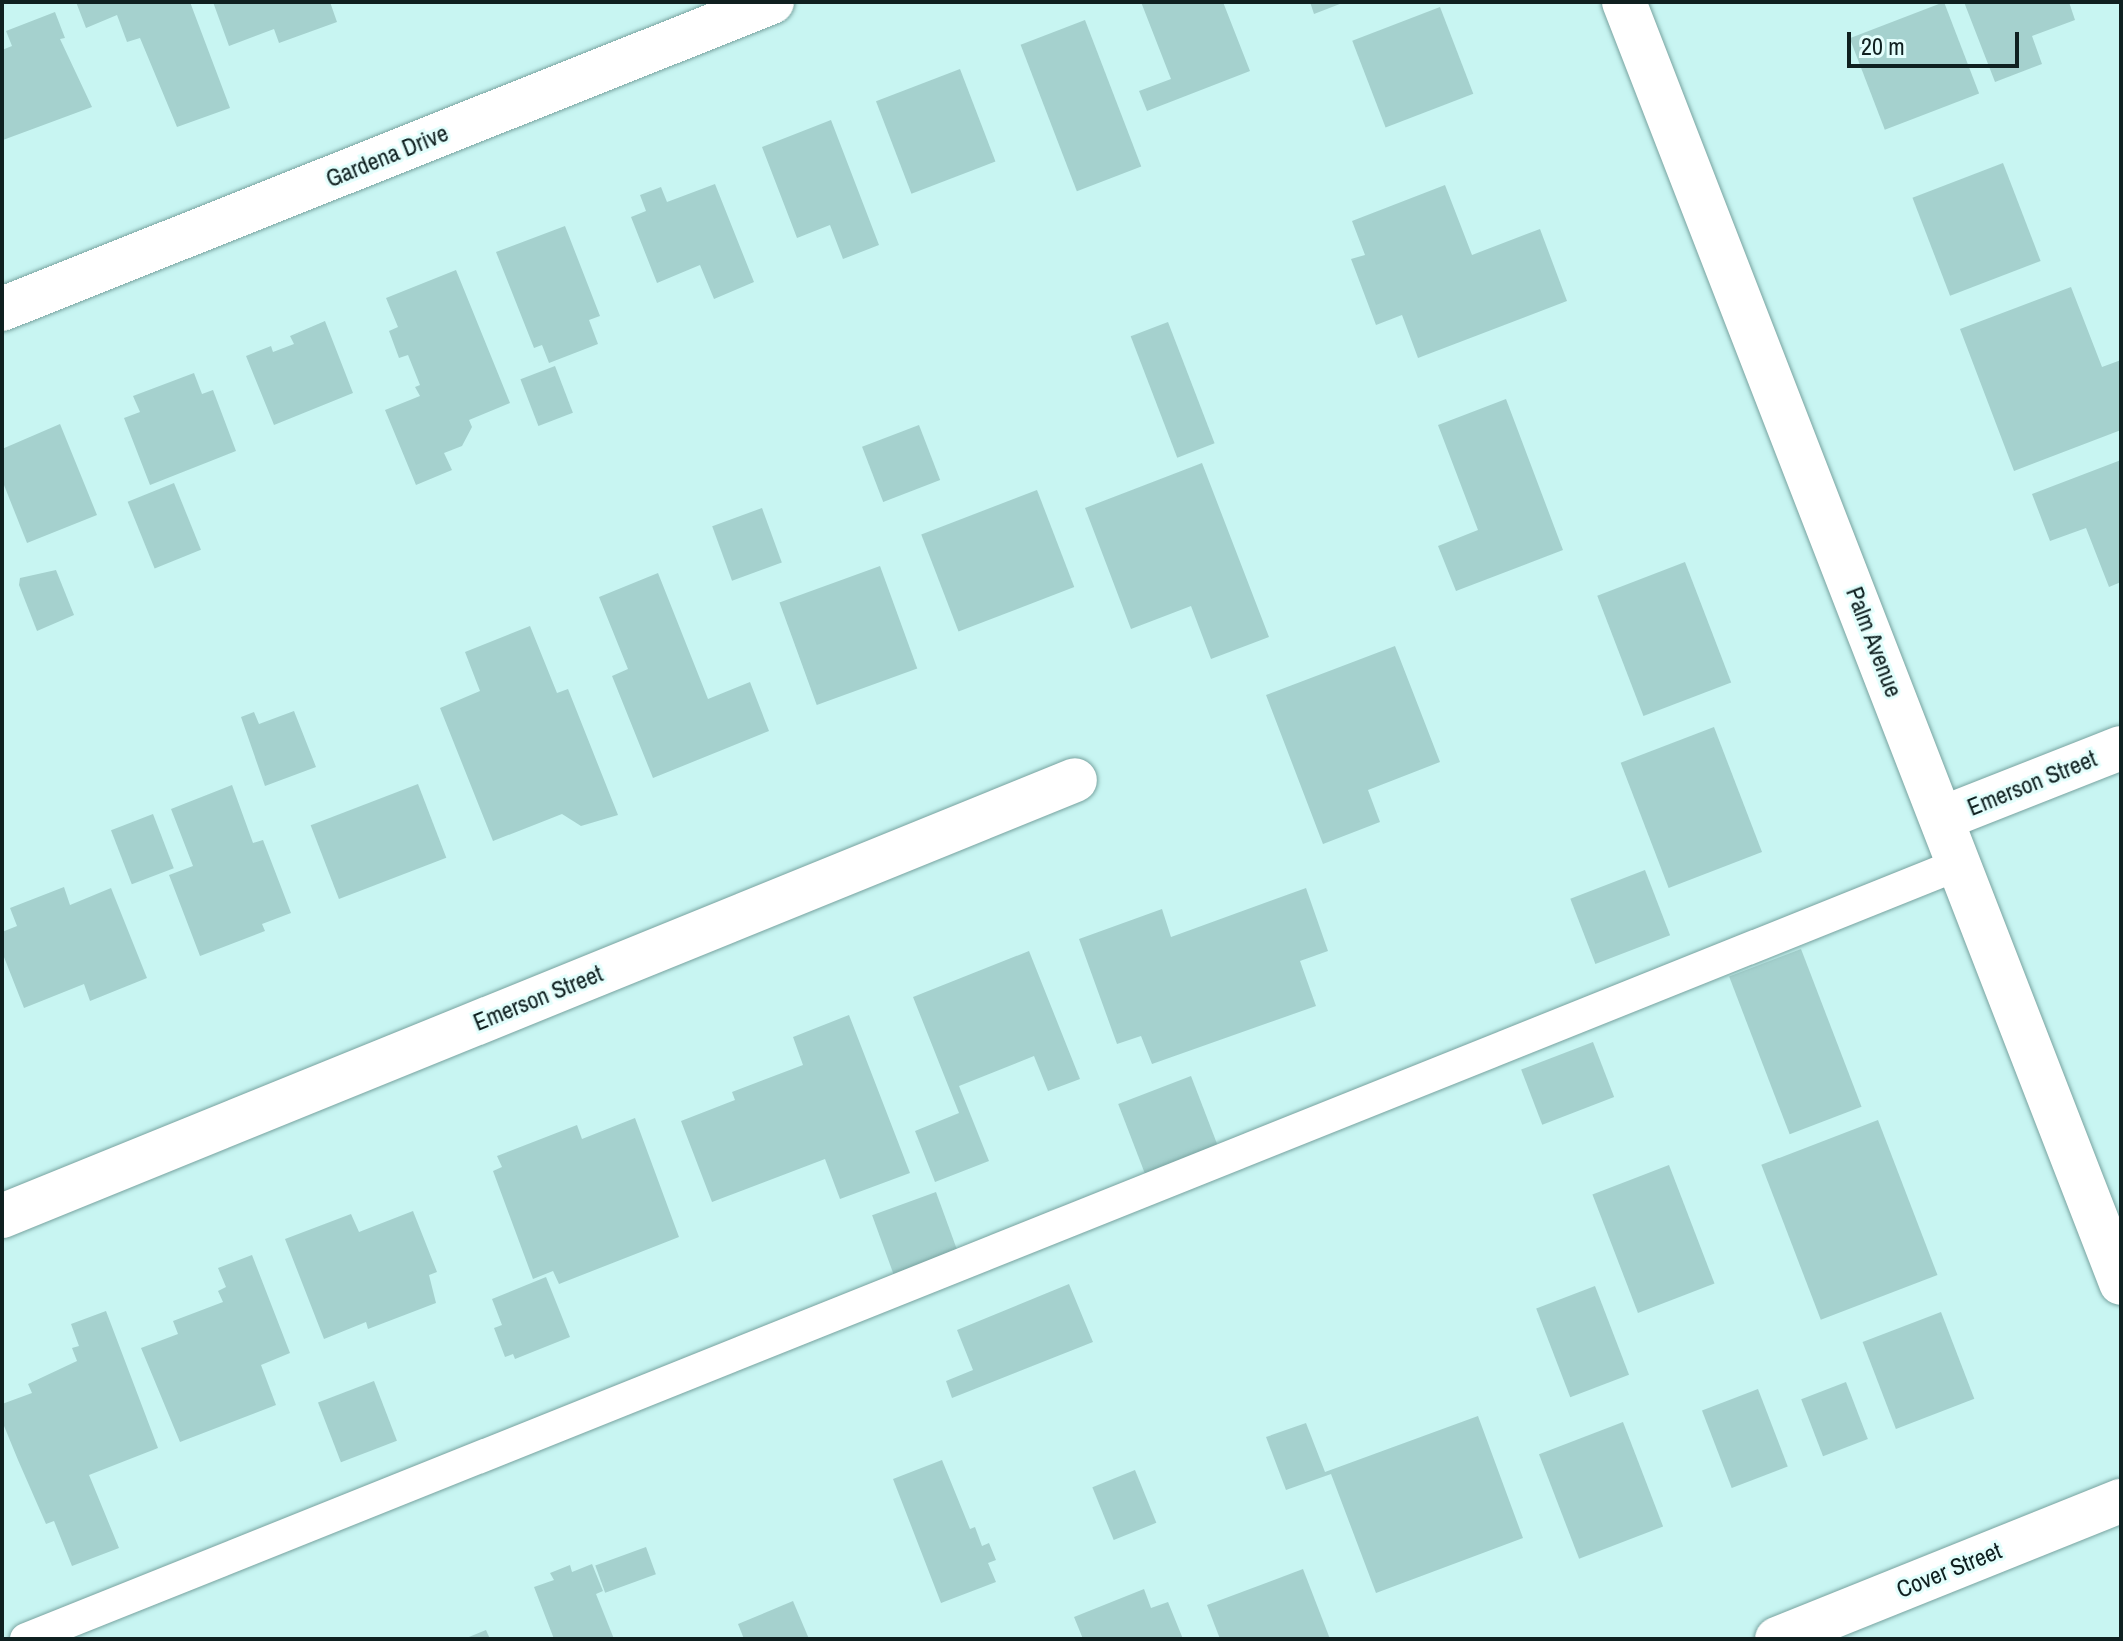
<!DOCTYPE html>
<style>
body{margin:0}
#map{position:relative;width:2123px;height:1641px;overflow:hidden;background:#c8f5f2;font-family:"Archivo Narrow",sans-serif}
div>[style]{position:absolute}
.building>*{inset:0;background:#a5d1ce;transform-origin:0 0}
.roads{filter:drop-shadow(0 0 2px #78a3a0) drop-shadow(0 0 2px #78a3a0)}
.service>*{height:32px;margin:-16px;padding:0 16px;transform-origin:16px;border-radius:16px;background:#fff}
.minor>*{height:44px;margin:-22px;padding:0 22px;transform-origin:22px;border-radius:22px;background:#fff}
.tertiary>*{height:44px;margin:-22px;padding:0 22px;transform-origin:22px;border-radius:22px;background:#fff}
span{translate:-50% -50%;white-space:nowrap;text-align:center;line-height:1.15;-webkit-text-stroke:6px #e3fefc;paint-order:stroke}
.street-label{font-size:24px;color:#0f2020}
.frame{position:absolute;inset:0;border:4px solid #0f2020;pointer-events:none}
.scale{position:absolute;left:1847px;top:32px;width:172px;height:36px;box-sizing:border-box;border:4px solid #0f2020;border-top:0;padding-left:10px;font-size:24px;line-height:28px;white-space:nowrap;color:#0f2020;-webkit-text-stroke:6px #e3fefc;paint-order:stroke}
</style>
<div id="map">
<div class="building">
<div style="clip-path:polygon(76px 2px,190px 2px,230px 108px,177px 127px,140px 38px,127px 42px,117px 15px,86px 28px)"></div>
<div style="clip-path:polygon(213px 2px,330px 2px,337px 22px,279px 43px,274px 29px,229px 46px)"></div>
<div style="clip-path:polygon(1141px 2px,1223px 2px,1250px 71px,1147px 111px,1139px 91px,1171px 79px)"></div>
<div style="clip-path:polygon(1310px 2px,1345px 2px,1314px 14px)"></div>
<div style="left:1944px;top:2px;width:98px;height:101px;rotate:69deg"></div>
<div style="clip-path:polygon(1964px 2px,2069px 2px,2075px 20px,2032px 36px,2042px 64px,1995px 82px)"></div>
<div style="left:1440px;top:7px;width:93px;height:94px;rotate:69deg"></div>
<div style="clip-path:polygon(55px 12px,65px 38px,60px 39px,92px 107px,3px 140px,2px 50px,12px 46px,6px 31px)"></div>
<div style="left:1085px;top:20px;width:157px;height:69px;rotate:69deg"></div>
<div style="left:960px;top:69px;width:99px;height:90px;rotate:69deg"></div>
<div style="clip-path:polygon(831px 120px,879px 245px,843px 259px,830px 225px,797px 238px,762px 147px)"></div>
<div style="left:2003px;top:163px;width:105px;height:97px;rotate:69deg"></div>
<div style="clip-path:polygon(715px 184px,754px 282px,714px 299px,700px 265px,657px 283px,631px 217px,646px 211px,640px 195px,661px 187px,667px 202px)"></div>
<div style="clip-path:polygon(1445px 185px,1472px 255px,1540px 229px,1567px 301px,1418px 358px,1402px 315px,1376px 325px,1351px 259px,1365px 255px,1352px 221px)"></div>
<div style="clip-path:polygon(565px 226px,600px 316px,589px 320px,598px 344px,549px 363px,542px 345px,534px 348px,496px 252px)"></div>
<div style="clip-path:polygon(456px 270px,510px 403px,469px 420px,472px 427px,462px 446px,444px 453px,452px 470px,416px 485px,385px 410px,420px 396px,415px 387px,420px 385px,408px 355px,399px 358px,389px 331px,398px 327px,386px 298px)"></div>
<div style="clip-path:polygon(2071px 287px,2102px 367px,2121px 360px,2121px 430px,2014px 471px,1960px 329px)"></div>
<div style="clip-path:polygon(325px 321px,353px 393px,274px 425px,246px 356px,271px 346px,273px 352px,294px 344px,290px 336px)"></div>
<div style="left:1168px;top:322px;width:130px;height:40px;rotate:69deg"></div>
<div style="left:555px;top:366px;width:50px;height:37px;rotate:69deg"></div>
<div style="clip-path:polygon(194px 373px,202px 394px,213px 390px,236px 451px,150px 485px,124px 418px,140px 412px,133px 396px)"></div>
<div style="clip-path:polygon(1506px 399px,1563px 550px,1456px 591px,1438px 546px,1478px 530px,1438px 425px)"></div>
<div style="clip-path:polygon(60px 424px,97px 515px,27px 543px,2px 480px,2px 449px)"></div>
<div style="left:919px;top:425px;width:59px;height:61px;rotate:69deg"></div>
<div style="clip-path:polygon(2121px 460px,2121px 582px,2109px 587px,2086px 528px,2050px 541px,2032px 494px)"></div>
<div style="clip-path:polygon(1202px 463px,1269px 637px,1211px 659px,1191px 606px,1131px 629px,1085px 508px)"></div>
<div style="left:174px;top:483px;width:72px;height:50px;rotate:68deg"></div>
<div style="left:1037px;top:490px;width:104px;height:124px;rotate:69deg"></div>
<div style="left:762px;top:508px;width:58px;height:53px;rotate:70deg"></div>
<div style="left:1685px;top:562px;width:129px;height:94px;rotate:69deg"></div>
<div style="left:880px;top:566px;width:109px;height:107px;rotate:70deg"></div>
<div style="clip-path:polygon(56px 570px,74px 615px,37px 631px,19px 585px,20px 578px)"></div>
<div style="clip-path:polygon(658px 573px,708px 699px,750px 682px,769px 731px,653px 778px,612px 676px,628px 669px,599px 597px)"></div>
<div style="clip-path:polygon(530px 626px,557px 693px,568px 689px,618px 815px,581px 826px,562px 814px,493px 841px,440px 708px,480px 691px,465px 652px)"></div>
<div style="clip-path:polygon(1395px 646px,1440px 762px,1368px 790px,1380px 822px,1323px 844px,1266px 695px)"></div>
<div style="clip-path:polygon(294px 711px,316px 767px,265px 786px,241px 717px,254px 712px,259px 724px)"></div>
<div style="left:1714px;top:727px;width:134px;height:100px;rotate:69deg"></div>
<div style="left:418px;top:784px;width:79px;height:115px;rotate:69deg"></div>
<div style="clip-path:polygon(232px 785px,253px 843px,263px 840px,291px 913px,262px 924px,265px 931px,200px 956px,169px 875px,193px 866px,171px 809px)"></div>
<div style="left:153px;top:814px;width:58px;height:45px;rotate:69deg"></div>
<div style="left:1645px;top:870px;width:70px;height:80px;rotate:69deg"></div>
<div style="clip-path:polygon(64px 887px,70px 905px,111px 888px,147px 978px,90px 1001px,84px 984px,24px 1008px,2px 952px,2px 932px,17px 926px,10px 908px)"></div>
<div style="clip-path:polygon(1306px 888px,1328px 951px,1300px 961px,1316px 1006px,1152px 1064px,1141px 1036px,1117px 1044px,1079px 939px,1162px 909px,1171px 937px)"></div>
<div style="left:1801px;top:949px;width:169px;height:77px;rotate:69deg"></div>
<div style="clip-path:polygon(1029px 951px,1080px 1079px,1048px 1091px,1034px 1056px,959px 1086px,989px 1161px,935px 1182px,915px 1131px,959px 1113px,913px 997px)"></div>
<div style="clip-path:polygon(849px 1015px,910px 1173px,840px 1199px,825px 1159px,712px 1202px,681px 1121px,735px 1100px,732px 1092px,803px 1065px,793px 1037px)"></div>
<div style="left:1593px;top:1042px;width:59px;height:77px;rotate:69deg"></div>
<div style="left:1191px;top:1076px;width:78px;height:78px;rotate:69deg"></div>
<div style="clip-path:polygon(635px 1118px,679px 1237px,559px 1284px,553px 1271px,533px 1279px,493px 1171px,502px 1167px,497px 1156px,577px 1125px,582px 1139px)"></div>
<div style="left:1878px;top:1120px;width:166px;height:125px;rotate:69deg"></div>
<div style="left:1669px;top:1165px;width:127px;height:82px;rotate:69deg"></div>
<div style="left:936px;top:1192px;width:66px;height:68px;rotate:70deg"></div>
<div style="clip-path:polygon(413px 1211px,437px 1272px,429px 1275px,436px 1303px,368px 1329px,366px 1322px,324px 1339px,285px 1239px,351px 1214px,359px 1232px)"></div>
<div style="clip-path:polygon(252px 1255px,290px 1353px,261px 1365px,276px 1405px,180px 1442px,141px 1348px,178px 1334px,173px 1321px,223px 1302px,218px 1291px,226px 1287px,218px 1268px)"></div>
<div style="clip-path:polygon(546px 1277px,570px 1337px,515px 1359px,513px 1354px,505px 1357px,494px 1328px,502px 1325px,492px 1299px)"></div>
<div style="clip-path:polygon(1069px 1284px,1093px 1342px,952px 1398px,946px 1381px,973px 1370px,957px 1330px)"></div>
<div style="left:1595px;top:1286px;width:95px;height:63px;rotate:69deg"></div>
<div style="clip-path:polygon(106px 1311px,158px 1448px,89px 1475px,119px 1548px,72px 1566px,54px 1521px,46px 1524px,18px 1460px,2px 1421px,2px 1404px,32px 1393px,28px 1384px,77px 1361px,72px 1348px,79px 1346px,71px 1324px)"></div>
<div style="left:1941px;top:1312px;width:93px;height:84px;rotate:69deg"></div>
<div style="left:374px;top:1381px;width:64px;height:60px;rotate:69deg"></div>
<div style="left:1846px;top:1382px;width:61px;height:48px;rotate:69deg"></div>
<div style="left:1758px;top:1389px;width:83px;height:60px;rotate:69deg"></div>
<div style="clip-path:polygon(1478px 1416px,1523px 1538px,1376px 1593px,1331px 1474px,1286px 1490px,1266px 1437px,1306px 1423px,1325px 1472px)"></div>
<div style="left:1623px;top:1422px;width:112px;height:90px;rotate:69deg"></div>
<div style="clip-path:polygon(942px 1460px,970px 1529px,975px 1527px,982px 1546px,989px 1543px,996px 1560px,988px 1563px,996px 1582px,941px 1603px,893px 1479px)"></div>
<div style="left:1135px;top:1470px;width:57px;height:46px;rotate:68deg"></div>
<div style="left:646px;top:1547px;width:29px;height:54px;rotate:70deg"></div>
<div style="clip-path:polygon(592px 1564px,603px 1591px,596px 1594px,614px 1639px,554px 1639px,534px 1587px,554px 1580px,550px 1573px,570px 1565px,572px 1572px)"></div>
<div style="clip-path:polygon(1303px 1569px,1330px 1639px,1220px 1639px,1207px 1605px)"></div>
<div style="clip-path:polygon(1144px 1589px,1151px 1608px,1168px 1602px,1183px 1639px,1083px 1639px,1074px 1617px)"></div>
<div style="clip-path:polygon(793px 1601px,809px 1639px,744px 1639px,738px 1624px)"></div>
<div style="clip-path:polygon(486px 1630px,490px 1639px,464px 1639px)"></div>
</div>
<div class="roads">
<div class="service">
<div style="left:26px;top:1639px;width:2084px;rotate:-21.84deg"></div>
</div>
<div class="minor">
<div style="left:2px;top:309px;width:829px;rotate:-21.74deg"></div>
<div style="left:1943px;top:818px;width:191px;rotate:-21.5deg"></div>
<div style="left:2px;top:1216px;width:1158px;rotate:-22.11deg"></div>
<div style="left:1777px;top:1639px;width:371px;rotate:-21.9deg"></div>
</div>
<div class="tertiary">
<div style="left:1624px;top:2px;width:1374px;rotate:68.79deg"></div>
</div>
</div>
<div class="street-label">
<span style="left:387px;top:156px;rotate:-22deg">Gardena Drive</span>
<span style="left:1874px;top:642px;rotate:69deg">Palm Avenue</span>
<span style="left:2032px;top:783px;rotate:-22deg">Emerson Street</span>
<span style="left:538px;top:998px;rotate:-22deg">Emerson Street</span>
<span style="left:1949px;top:1570px;rotate:-22deg">Cover Street</span>
</div>
<div class="frame"></div>
<div class="scale">20 m</div>
</div>
